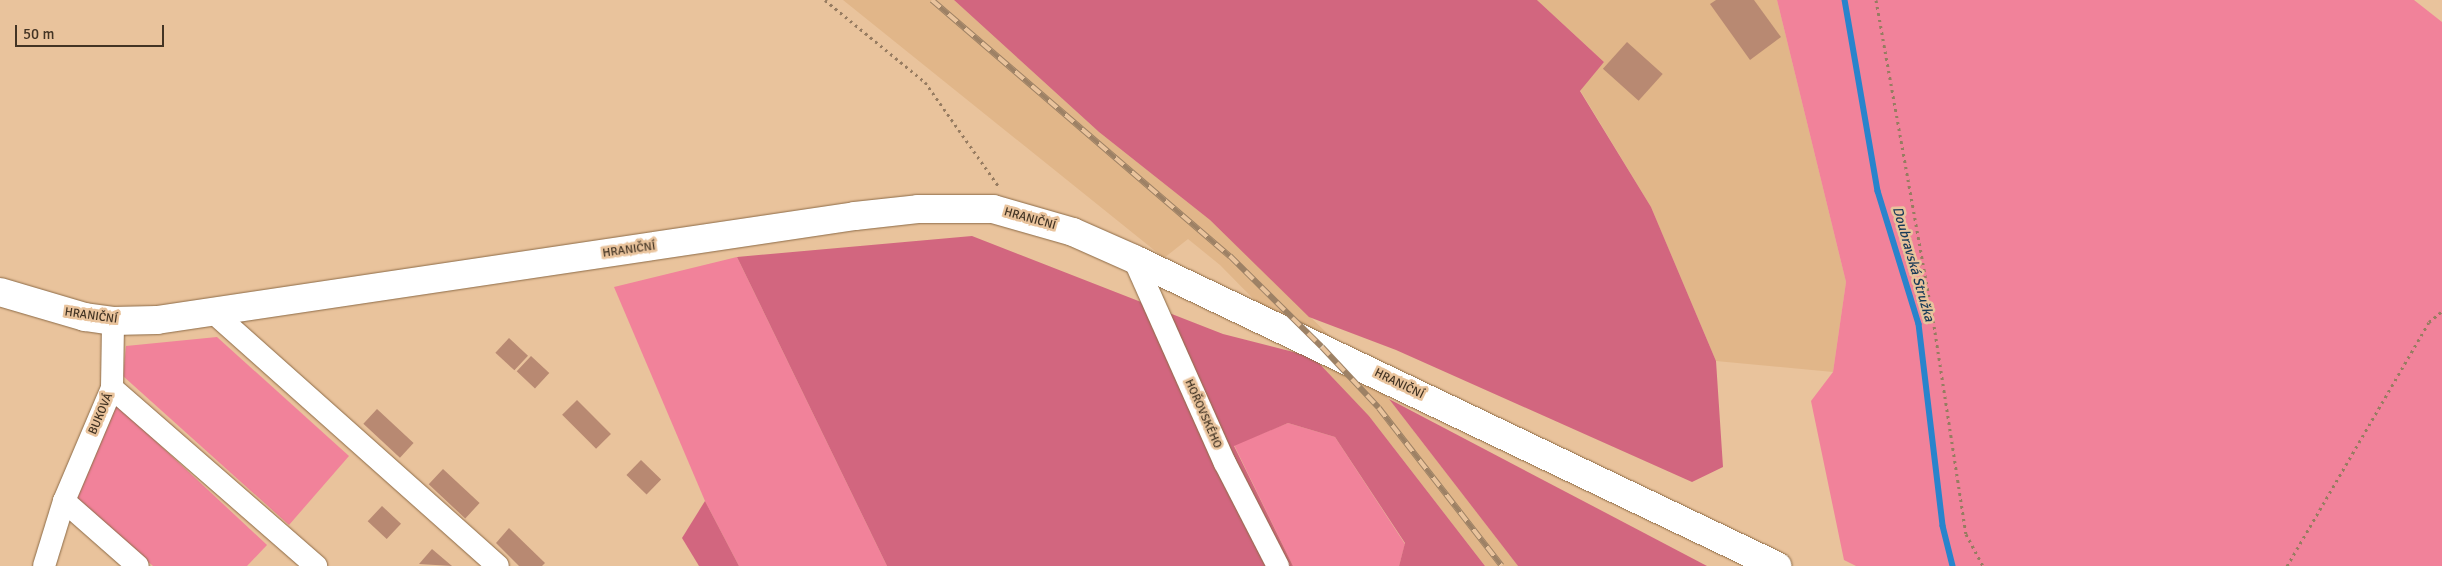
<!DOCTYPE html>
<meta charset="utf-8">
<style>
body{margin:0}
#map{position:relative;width:2442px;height:566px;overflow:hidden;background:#e9c39c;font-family:Signika,sans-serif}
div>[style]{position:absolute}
.built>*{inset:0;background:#e1b689}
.green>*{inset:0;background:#f1829a}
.forest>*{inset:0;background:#d2667f}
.stream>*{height:5.5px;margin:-2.75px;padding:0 2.75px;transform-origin:2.75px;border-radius:2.75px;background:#2984cc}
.building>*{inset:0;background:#b88972;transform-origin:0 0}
.path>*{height:3px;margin-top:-1.5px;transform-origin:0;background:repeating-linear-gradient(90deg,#977c61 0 2.5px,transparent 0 6.5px)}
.roads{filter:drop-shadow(0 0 1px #8c6a46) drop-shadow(0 0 1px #8c6a46)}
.minor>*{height:22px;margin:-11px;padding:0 11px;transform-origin:11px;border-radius:11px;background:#fff}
.major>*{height:28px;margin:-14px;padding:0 14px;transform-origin:14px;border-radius:14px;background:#fff}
.rail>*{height:5.5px;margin-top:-2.75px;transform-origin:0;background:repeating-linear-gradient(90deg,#e9c39c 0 11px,#9d8165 0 22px);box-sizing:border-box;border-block:1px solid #9d8165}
span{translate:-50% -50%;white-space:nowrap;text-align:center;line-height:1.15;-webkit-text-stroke:5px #e9c39c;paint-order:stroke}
.street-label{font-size:12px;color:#433424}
.water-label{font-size:14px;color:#173a58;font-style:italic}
.scale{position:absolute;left:15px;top:25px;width:149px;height:22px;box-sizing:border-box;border:2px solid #433424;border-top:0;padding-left:6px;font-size:15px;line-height:18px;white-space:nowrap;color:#433424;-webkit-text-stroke:4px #e9c39c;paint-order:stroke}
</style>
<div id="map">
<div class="built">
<div style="clip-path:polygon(843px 0,954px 0,1099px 132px,1210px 220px,1332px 338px,1389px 399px,1518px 566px,1485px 566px,1369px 416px,1220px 265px,1188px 239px,1164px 258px)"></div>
<div style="clip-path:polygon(1537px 0,1777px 0,1846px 282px,1833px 372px,1716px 361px,1651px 207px,1580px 90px,1604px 62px)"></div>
</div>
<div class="green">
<div style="clip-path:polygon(1777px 0,2414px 0,2442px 22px,2442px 566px,1856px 566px,1844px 560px,1811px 401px,1833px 372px,1846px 282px)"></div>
<div style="clip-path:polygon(737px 257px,887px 566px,739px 566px,705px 501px,614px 287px)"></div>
<div style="clip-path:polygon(217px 337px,349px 456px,289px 525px,123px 376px,126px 346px)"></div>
<div style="clip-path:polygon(117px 405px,267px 545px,247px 566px,153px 566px,77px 499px)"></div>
<div style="clip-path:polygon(1288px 423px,1335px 437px,1405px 544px,1399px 566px,1293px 566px,1234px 445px)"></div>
</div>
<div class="forest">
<div style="clip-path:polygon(954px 0,1537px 0,1604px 62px,1580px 91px,1651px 207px,1716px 361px,1723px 467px,1692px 482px,1396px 350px,1309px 317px,1210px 220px,1099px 132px)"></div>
<div style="clip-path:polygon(972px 236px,1223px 334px,1313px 357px,1369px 416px,1485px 566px,1399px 566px,1405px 543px,1335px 437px,1288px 423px,1234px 446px,1293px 566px,887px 566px,737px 257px)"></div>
<div style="clip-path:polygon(1389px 399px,1707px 566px,1518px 566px)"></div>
<div style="clip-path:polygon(705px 501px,739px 566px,699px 566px,682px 538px)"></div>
</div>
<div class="stream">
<div style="left:1845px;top:0;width:194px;rotate:80.2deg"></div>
<div style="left:1878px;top:191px;width:139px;rotate:72.9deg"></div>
<div style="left:1919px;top:324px;width:203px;rotate:83.2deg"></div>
<div style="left:1943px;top:526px;width:41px;rotate:76deg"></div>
</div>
<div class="building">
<div style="clip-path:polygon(1716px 0,1754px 0,1781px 37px,1750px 60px,1710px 4px)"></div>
<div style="left:1627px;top:42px;width:48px;height:36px;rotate:42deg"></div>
<div style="left:509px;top:338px;width:26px;height:20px;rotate:43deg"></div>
<div style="left:531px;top:356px;width:25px;height:21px;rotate:43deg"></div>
<div style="left:577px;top:400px;width:48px;height:21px;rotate:45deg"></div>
<div style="left:377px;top:409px;width:50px;height:20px;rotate:43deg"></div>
<div style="left:641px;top:460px;width:28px;height:21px;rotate:44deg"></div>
<div style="left:443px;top:469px;width:50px;height:21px;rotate:43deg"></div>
<div style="left:382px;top:506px;width:26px;height:21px;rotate:43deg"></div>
<div style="clip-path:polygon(509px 528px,545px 563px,542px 566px,519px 566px,496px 543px)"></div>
<div style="clip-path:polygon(432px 549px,452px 566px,419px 564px)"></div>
</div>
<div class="path">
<div style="left:825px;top:0;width:129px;rotate:39.4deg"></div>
<div style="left:925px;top:82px;width:128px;rotate:54.8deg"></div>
<div style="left:1876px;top:0;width:337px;rotate:79.9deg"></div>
<div style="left:1935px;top:332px;width:204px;rotate:81.3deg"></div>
<div style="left:1966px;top:534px;width:36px;rotate:62deg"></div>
<div style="left:2287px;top:566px;width:282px;rotate:-59.8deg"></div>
<div style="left:2429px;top:322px;width:17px;rotate:-40deg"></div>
</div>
<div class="roads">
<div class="minor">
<div style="left:1134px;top:259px;width:223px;rotate:66deg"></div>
<div style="left:1225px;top:463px;width:116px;rotate:62.8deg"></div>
<div style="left:214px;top:313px;width:380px;rotate:41.7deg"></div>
<div style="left:112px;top:388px;width:271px;rotate:41.1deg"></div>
<div style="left:64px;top:501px;width:98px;rotate:41.3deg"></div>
<div style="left:44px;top:566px;width:68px;rotate:-72.9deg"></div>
<div style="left:64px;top:501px;width:123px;rotate:-67deg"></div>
<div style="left:112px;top:388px;width:67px;rotate:-89.1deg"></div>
</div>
<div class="major">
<div style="left:0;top:292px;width:89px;rotate:16.4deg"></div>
<div style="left:85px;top:317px;width:28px;rotate:8deg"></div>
<div style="left:113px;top:321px;width:44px;rotate:-1.3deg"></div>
<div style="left:157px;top:320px;width:706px;rotate:-8.47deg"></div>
<div style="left:855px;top:216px;width:63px;rotate:-6.3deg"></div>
<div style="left:918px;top:209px;width:75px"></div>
<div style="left:993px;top:209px;width:83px;rotate:16deg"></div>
<div style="left:1073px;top:232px;width:67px;rotate:23.9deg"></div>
<div style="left:1134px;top:259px;width:713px;rotate:25.52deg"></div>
</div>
</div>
<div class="rail">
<div style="left:932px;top:0;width:393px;rotate:40.7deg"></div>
<div style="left:1230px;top:256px;width:129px;rotate:44.7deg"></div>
<div style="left:1322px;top:347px;width:83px;rotate:46.9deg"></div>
<div style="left:1379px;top:408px;width:200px;rotate:52.1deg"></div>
</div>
<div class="street-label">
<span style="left:1030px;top:219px;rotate:16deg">HRANIČNÍ</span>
<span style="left:629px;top:250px;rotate:-8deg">HRANIČNÍ</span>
<span style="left:91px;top:316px;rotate:8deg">HRANIČNÍ</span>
<span style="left:1399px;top:384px;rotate:26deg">HRANIČNÍ</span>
<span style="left:101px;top:414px;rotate:-67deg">BUKOVÁ</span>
<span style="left:1203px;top:414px;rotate:66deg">HOŘOVSKÉHO</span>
</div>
<div class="water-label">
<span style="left:1913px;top:264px;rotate:74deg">Doubravská Stružka</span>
</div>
<div class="scale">50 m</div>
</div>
